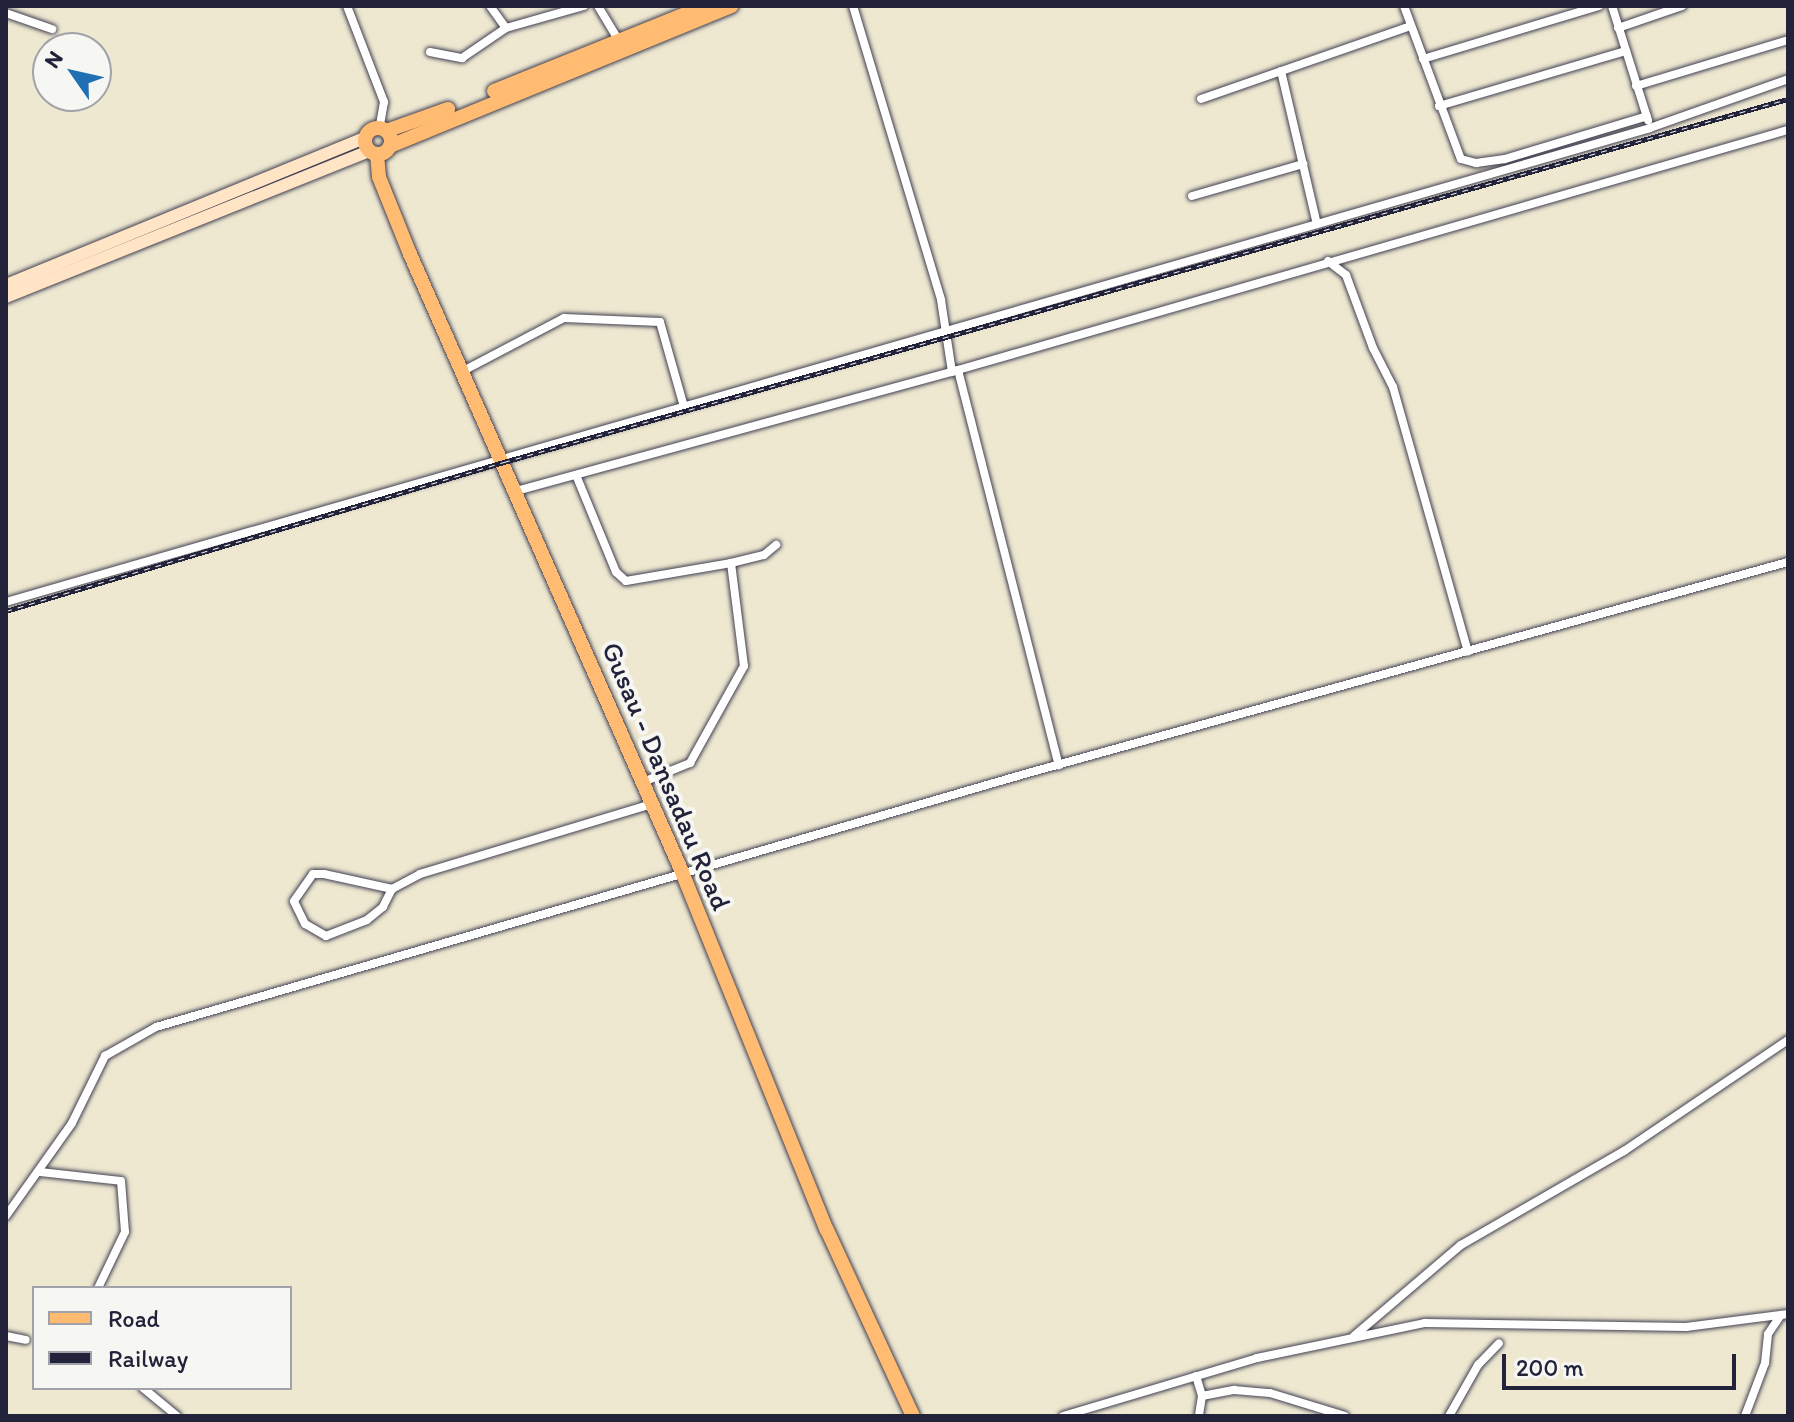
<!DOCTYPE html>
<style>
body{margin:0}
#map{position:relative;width:1794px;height:1422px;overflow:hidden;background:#eee8d1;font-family:Itim,sans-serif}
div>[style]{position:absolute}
.roads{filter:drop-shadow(0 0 2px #414052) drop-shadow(0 0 2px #414052)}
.street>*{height:8px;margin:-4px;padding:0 4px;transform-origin:4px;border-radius:4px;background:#fff}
.secondary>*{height:12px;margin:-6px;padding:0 6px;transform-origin:6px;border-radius:6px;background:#ffe4c6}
.primary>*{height:14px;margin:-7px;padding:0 7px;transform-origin:7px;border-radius:7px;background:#ffbb71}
.primary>.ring{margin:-7px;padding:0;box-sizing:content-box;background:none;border:14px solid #ffbb71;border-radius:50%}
.rail>*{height:5px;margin-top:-2.5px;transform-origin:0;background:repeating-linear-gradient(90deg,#f6f6f2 0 6px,#22223b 0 12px);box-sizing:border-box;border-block:2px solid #22223b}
span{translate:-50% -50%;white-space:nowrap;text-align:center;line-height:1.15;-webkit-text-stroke:8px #f6f6f2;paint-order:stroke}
.street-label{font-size:28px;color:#22223b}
.frame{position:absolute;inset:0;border:8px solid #22223b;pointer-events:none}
.legend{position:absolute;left:32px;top:1286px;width:260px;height:104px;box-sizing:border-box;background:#f6f6f2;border:2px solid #a1a1a9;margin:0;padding:10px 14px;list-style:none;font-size:24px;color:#22223b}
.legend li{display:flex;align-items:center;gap:16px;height:40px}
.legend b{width:40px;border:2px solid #a1a1a9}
.north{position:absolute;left:32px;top:32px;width:80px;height:80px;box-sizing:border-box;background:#f6f6f2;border:2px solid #a1a1a9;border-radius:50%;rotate:304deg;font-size:22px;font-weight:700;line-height:32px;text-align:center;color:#22223b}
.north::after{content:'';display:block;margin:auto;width:28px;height:36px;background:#1f6fb2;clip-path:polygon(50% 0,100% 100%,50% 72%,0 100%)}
.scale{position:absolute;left:1502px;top:1354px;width:234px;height:36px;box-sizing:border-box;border:4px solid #22223b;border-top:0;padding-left:10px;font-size:24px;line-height:28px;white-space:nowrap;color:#22223b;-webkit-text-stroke:6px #f6f6f2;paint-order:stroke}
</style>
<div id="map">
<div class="roads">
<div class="street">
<div style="left:347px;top:6px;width:103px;rotate:68.9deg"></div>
<div style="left:384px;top:102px;width:27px;rotate:100deg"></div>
<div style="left:490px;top:6px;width:27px;rotate:54deg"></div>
<div style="left:506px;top:28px;width:81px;rotate:-15.8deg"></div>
<div style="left:598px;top:6px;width:41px;rotate:59deg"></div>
<div style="left:853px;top:6px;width:307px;rotate:73.3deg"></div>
<div style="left:941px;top:300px;width:73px;rotate:81.3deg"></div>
<div style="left:1404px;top:6px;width:163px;rotate:69.6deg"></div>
<div style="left:1461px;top:159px;width:16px;rotate:15deg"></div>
<div style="left:1476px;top:163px;width:29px;rotate:-8deg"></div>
<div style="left:1505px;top:159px;width:148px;rotate:-16.8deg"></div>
<div style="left:1612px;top:6px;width:120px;rotate:72.5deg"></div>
<div style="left:6px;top:13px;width:49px;rotate:19.2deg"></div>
<div style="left:1618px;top:28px;width:68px;rotate:-19deg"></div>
<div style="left:430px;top:52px;width:33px;rotate:11deg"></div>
<div style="left:462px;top:58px;width:53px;rotate:-34.3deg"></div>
<div style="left:1423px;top:59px;width:184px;rotate:-16.8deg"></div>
<div style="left:1281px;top:71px;width:157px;rotate:76.8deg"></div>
<div style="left:1636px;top:86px;width:159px;rotate:-16.8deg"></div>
<div style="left:1201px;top:99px;width:222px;rotate:-19.2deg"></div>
<div style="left:1439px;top:106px;width:195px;rotate:-16.4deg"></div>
<div style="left:1192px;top:196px;width:116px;rotate:-16.1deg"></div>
<div style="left:1328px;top:261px;width:23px;rotate:38deg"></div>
<div style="left:1346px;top:275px;width:78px;rotate:69.7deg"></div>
<div style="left:1373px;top:348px;width:44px;rotate:62.9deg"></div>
<div style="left:1393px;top:387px;width:275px;rotate:74.2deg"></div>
<div style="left:958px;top:370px;width:408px;rotate:75.7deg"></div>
<div style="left:463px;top:371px;width:114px;rotate:-27.7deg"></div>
<div style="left:564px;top:318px;width:96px;rotate:2.4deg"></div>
<div style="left:660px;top:322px;width:88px;rotate:74.2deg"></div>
<div style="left:576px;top:475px;width:105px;rotate:67.6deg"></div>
<div style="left:616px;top:572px;width:13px;rotate:42deg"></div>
<div style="left:626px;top:581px;width:107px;rotate:-9.7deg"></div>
<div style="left:731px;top:563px;width:34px;rotate:-14deg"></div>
<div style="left:764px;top:555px;width:16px;rotate:-40deg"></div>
<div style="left:516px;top:491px;width:458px;rotate:-15.3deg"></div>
<div style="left:958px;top:370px;width:864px;rotate:-16.13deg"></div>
<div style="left:6px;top:602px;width:1711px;rotate:-16.08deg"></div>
<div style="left:1650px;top:128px;width:146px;rotate:-19.5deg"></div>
<div style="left:643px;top:782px;width:51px;rotate:-22deg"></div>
<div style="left:690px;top:763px;width:111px;rotate:-60.9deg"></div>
<div style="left:744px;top:666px;width:104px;rotate:-97.2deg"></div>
<div style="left:313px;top:874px;width:11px"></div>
<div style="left:324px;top:874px;width:70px;rotate:12.4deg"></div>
<div style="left:392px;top:889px;width:20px;rotate:117deg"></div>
<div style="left:383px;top:907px;width:21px;rotate:141deg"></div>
<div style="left:367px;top:920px;width:44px;rotate:158.7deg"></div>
<div style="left:326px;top:936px;width:24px;rotate:-150deg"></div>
<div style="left:305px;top:924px;width:25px;rotate:-116deg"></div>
<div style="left:294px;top:901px;width:33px;rotate:-55deg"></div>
<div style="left:392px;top:889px;width:32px;rotate:-28deg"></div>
<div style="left:420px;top:874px;width:242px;rotate:-16.8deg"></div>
<div style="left:40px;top:1172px;width:81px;rotate:6.3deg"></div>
<div style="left:121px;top:1181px;width:51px;rotate:85.5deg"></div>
<div style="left:125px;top:1232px;width:62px;rotate:115.7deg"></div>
<div style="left:6px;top:1216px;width:114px;rotate:-54.6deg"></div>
<div style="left:72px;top:1123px;width:75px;rotate:-63.8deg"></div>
<div style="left:105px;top:1056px;width:59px;rotate:-29.6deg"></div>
<div style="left:156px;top:1027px;width:908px;rotate:-16.24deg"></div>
<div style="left:1028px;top:773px;width:789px;rotate:-15.52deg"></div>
<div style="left:6px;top:1336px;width:20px;rotate:11deg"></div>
<div style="left:1354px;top:1336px;width:140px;rotate:-40.4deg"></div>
<div style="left:1461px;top:1245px;width:188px;rotate:-30deg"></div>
<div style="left:1624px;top:1151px;width:198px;rotate:-34.1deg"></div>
<div style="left:1196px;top:1376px;width:21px;rotate:73deg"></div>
<div style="left:1202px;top:1396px;width:20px;rotate:99deg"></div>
<div style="left:143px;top:1388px;width:44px;rotate:39.5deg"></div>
<div style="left:1202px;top:1396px;width:33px;rotate:-11deg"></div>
<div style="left:1234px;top:1390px;width:36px;rotate:5deg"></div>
<div style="left:1270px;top:1393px;width:78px;rotate:17deg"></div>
<div style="left:1063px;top:1416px;width:202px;rotate:-16.6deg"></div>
<div style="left:1257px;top:1358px;width:172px;rotate:-11.8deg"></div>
<div style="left:1425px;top:1323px;width:261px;rotate:0.9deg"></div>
<div style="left:1686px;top:1327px;width:103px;rotate:-7.3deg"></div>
<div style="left:1449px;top:1416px;width:59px;rotate:-60.4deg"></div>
<div style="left:1478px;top:1365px;width:30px;rotate:-46deg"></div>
<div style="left:1745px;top:1416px;width:57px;rotate:-69.3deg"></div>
<div style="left:1765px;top:1363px;width:29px;rotate:-84deg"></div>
<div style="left:1768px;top:1334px;width:23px;rotate:-56deg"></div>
</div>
<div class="secondary">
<div style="left:6px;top:285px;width:388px;rotate:-22.3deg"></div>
<div style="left:6px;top:297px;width:391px;rotate:-21.9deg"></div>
</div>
<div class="primary">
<div style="left:494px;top:91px;width:227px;rotate:-21.9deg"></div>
<div class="ring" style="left:365px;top:128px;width:12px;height:12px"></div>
<div style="left:386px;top:131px;width:66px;rotate:-19.5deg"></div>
<div style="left:390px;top:146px;width:369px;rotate:-22.3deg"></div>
<div style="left:377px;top:154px;width:23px;rotate:85deg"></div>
<div style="left:379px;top:177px;width:83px;rotate:68.1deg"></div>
<div style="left:410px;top:254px;width:675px;rotate:66.24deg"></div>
<div style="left:682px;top:872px;width:386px;rotate:68deg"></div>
<div style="left:827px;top:1230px;width:205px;rotate:65.2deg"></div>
</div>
</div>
<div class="rail">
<div style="left:6px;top:611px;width:520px;rotate:-16.66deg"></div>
<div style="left:504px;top:462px;width:1334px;rotate:-15.79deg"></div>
</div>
<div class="street-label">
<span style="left:667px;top:776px;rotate:67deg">Gusau - Dansadau Road</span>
</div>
<div class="frame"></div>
<ul class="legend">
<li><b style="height:10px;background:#ffbb71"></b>Road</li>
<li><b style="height:10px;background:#22223b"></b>Railway</li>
</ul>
<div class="north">N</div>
<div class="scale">200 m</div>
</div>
